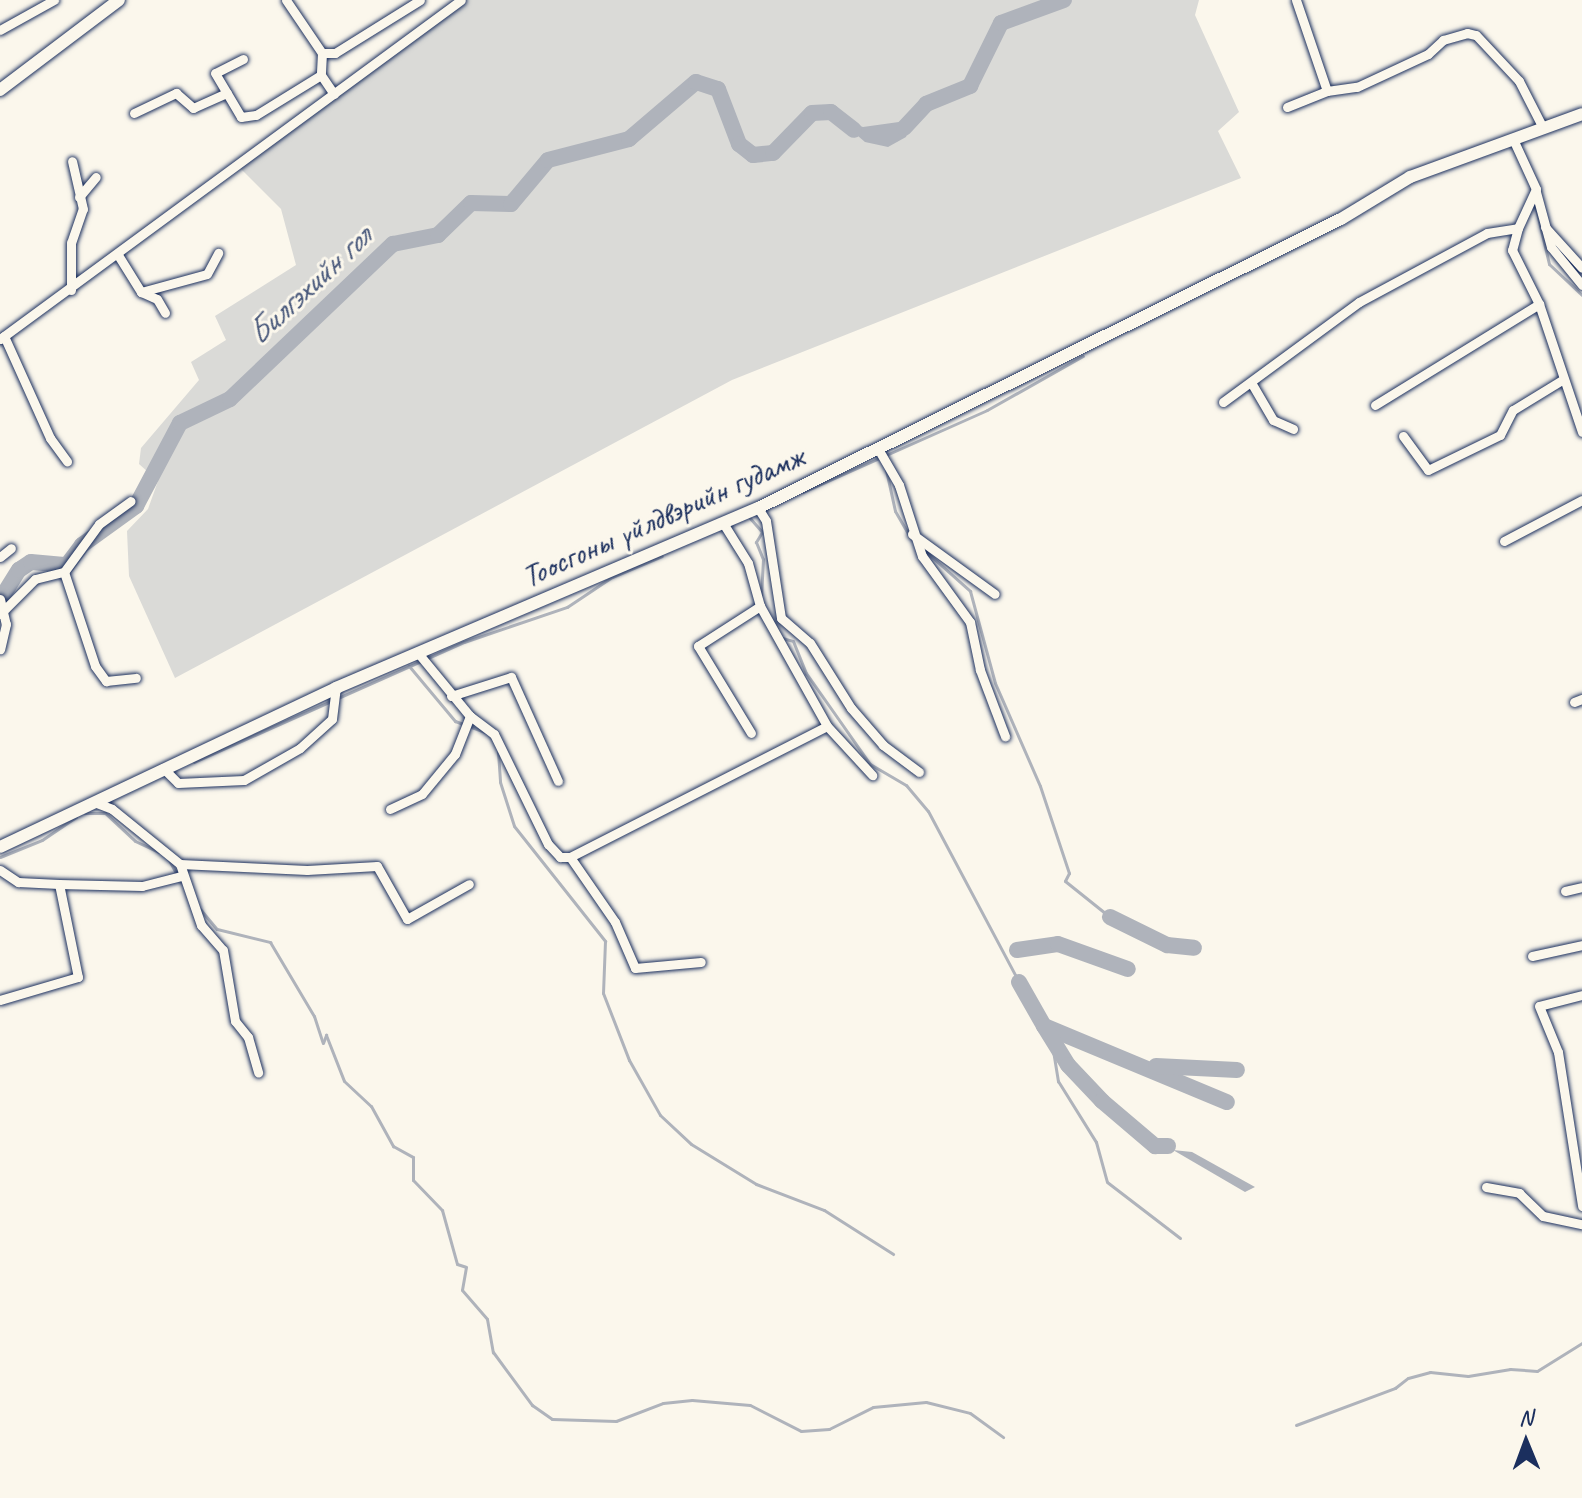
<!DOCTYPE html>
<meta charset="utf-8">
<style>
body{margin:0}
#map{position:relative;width:1582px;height:1498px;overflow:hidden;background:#fbf7ec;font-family:Caveat,sans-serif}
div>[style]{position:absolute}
.green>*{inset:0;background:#dadad7}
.water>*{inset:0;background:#afb3bb}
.stream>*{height:3px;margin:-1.5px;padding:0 1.5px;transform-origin:1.5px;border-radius:1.5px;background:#afb3bb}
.river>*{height:16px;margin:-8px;padding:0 8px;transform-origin:8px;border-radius:8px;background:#afb3bb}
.roads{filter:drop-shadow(0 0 2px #1b2f5e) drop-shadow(0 0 2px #1b2f5e)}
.minor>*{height:9px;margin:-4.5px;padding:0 4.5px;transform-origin:4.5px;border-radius:4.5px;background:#fbf7ec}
.secondary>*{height:12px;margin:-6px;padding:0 6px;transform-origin:6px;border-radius:6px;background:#fbf7ec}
span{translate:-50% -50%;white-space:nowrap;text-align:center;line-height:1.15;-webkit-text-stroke:6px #fbf7ec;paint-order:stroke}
.street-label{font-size:32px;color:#1b2f5e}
.water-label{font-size:34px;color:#47577a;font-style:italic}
.north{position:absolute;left:1486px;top:1402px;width:80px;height:80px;-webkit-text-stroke:6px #fbf7ec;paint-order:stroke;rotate:359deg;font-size:22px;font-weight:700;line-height:32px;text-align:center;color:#1b2f5e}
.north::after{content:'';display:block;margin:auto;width:28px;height:36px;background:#1b2f5e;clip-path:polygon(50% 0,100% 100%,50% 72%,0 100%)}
</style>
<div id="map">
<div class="green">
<div style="clip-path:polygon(466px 0,1199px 0,1195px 15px,1239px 112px,1218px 131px,1241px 178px,732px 380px,175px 678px,129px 576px,127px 531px,148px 509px,158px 481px,139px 464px,141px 448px,199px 380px,191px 362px,226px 340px,215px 316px,296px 265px,281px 209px,234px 162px)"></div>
</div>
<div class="water">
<div style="clip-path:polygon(916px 111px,906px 137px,888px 147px,865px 142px,837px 118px,863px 127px,906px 121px)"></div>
<div style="clip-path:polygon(1173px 1150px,1192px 1152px,1255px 1187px,1245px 1192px)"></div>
</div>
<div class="stream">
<div style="left:1534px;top:200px;width:66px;rotate:76.8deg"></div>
<div style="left:1549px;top:264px;width:45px;rotate:43.2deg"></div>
<div style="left:886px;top:470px;width:42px;rotate:77.6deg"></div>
<div style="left:895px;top:511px;width:30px;rotate:60deg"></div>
<div style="left:803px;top:492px;width:201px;rotate:-24deg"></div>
<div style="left:987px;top:410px;width:110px;rotate:-29.4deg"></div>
<div style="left:749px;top:517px;width:20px;rotate:49deg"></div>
<div style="left:762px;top:532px;width:12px;rotate:121deg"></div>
<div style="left:756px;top:542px;width:18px;rotate:68deg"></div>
<div style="left:763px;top:559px;width:38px;rotate:93deg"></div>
<div style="left:924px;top:550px;width:62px;rotate:41.7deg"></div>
<div style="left:970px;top:591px;width:95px;rotate:74.8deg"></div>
<div style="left:995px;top:683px;width:112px;rotate:66.4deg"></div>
<div style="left:1040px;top:786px;width:92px;rotate:71.6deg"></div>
<div style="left:1069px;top:873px;width:9px;rotate:117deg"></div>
<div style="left:1065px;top:881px;width:58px;rotate:38.7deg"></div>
<div style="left:782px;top:638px;width:11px;rotate:15deg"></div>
<div style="left:793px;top:641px;width:35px;rotate:68deg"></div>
<div style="left:806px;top:673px;width:111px;rotate:54.9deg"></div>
<div style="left:870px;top:764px;width:42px;rotate:30.3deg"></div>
<div style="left:906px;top:785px;width:34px;rotate:50deg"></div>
<div style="left:928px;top:811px;width:194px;rotate:62deg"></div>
<div style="left:409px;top:666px;width:72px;rotate:50.1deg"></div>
<div style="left:455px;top:721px;width:35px;rotate:20deg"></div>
<div style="left:498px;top:752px;width:30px;rotate:86deg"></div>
<div style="left:500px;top:782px;width:46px;rotate:72.3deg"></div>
<div style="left:514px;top:826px;width:147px;rotate:51.6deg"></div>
<div style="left:605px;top:941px;width:52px;rotate:92.2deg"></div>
<div style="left:603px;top:993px;width:72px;rotate:68.8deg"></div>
<div style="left:629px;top:1060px;width:63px;rotate:60.6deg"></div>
<div style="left:660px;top:1115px;width:42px;rotate:43.1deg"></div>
<div style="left:691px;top:1144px;width:76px;rotate:31.6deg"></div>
<div style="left:756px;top:1184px;width:73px;rotate:20.9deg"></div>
<div style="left:824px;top:1210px;width:82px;rotate:32.5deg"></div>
<div style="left:194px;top:762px;width:295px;rotate:-24deg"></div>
<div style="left:464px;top:642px;width:109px;rotate:-18.8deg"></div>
<div style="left:567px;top:607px;width:54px;rotate:-33.7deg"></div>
<div style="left:612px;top:577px;width:54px;rotate:-22.8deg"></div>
<div style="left:85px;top:813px;width:20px"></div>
<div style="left:105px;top:813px;width:41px;rotate:43deg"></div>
<div style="left:135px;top:841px;width:26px;rotate:25deg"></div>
<div style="left:0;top:857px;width:45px;rotate:-22deg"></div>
<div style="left:42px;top:840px;width:41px;rotate:-34.1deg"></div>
<div style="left:168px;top:858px;width:17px;rotate:62deg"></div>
<div style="left:200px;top:909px;width:26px;rotate:50deg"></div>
<div style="left:217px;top:929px;width:55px;rotate:13.8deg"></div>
<div style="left:270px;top:942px;width:86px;rotate:59.3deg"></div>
<div style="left:314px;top:1016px;width:28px;rotate:72deg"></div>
<div style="left:323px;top:1043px;width:9px;rotate:-69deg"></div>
<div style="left:326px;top:1035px;width:49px;rotate:68.6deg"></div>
<div style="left:344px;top:1081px;width:37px;rotate:43deg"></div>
<div style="left:371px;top:1106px;width:46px;rotate:61.2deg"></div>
<div style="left:393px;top:1146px;width:23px;rotate:29deg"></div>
<div style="left:413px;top:1157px;width:23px;rotate:90deg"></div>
<div style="left:413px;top:1180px;width:42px;rotate:46deg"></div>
<div style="left:442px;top:1210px;width:56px;rotate:74.5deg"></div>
<div style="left:457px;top:1264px;width:9px;rotate:18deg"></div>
<div style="left:466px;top:1267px;width:23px;rotate:100deg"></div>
<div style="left:462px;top:1290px;width:38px;rotate:49deg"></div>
<div style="left:487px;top:1319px;width:34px;rotate:80deg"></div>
<div style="left:493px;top:1352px;width:66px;rotate:53.7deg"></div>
<div style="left:532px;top:1405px;width:24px;rotate:35deg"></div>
<div style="left:552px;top:1419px;width:64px;rotate:1.8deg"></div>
<div style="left:616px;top:1421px;width:50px;rotate:-21deg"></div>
<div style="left:663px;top:1403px;width:29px;rotate:-6deg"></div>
<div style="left:692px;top:1400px;width:58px;rotate:4.9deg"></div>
<div style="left:750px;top:1405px;width:57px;rotate:27deg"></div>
<div style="left:801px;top:1431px;width:28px;rotate:-4deg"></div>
<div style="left:829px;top:1429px;width:49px;rotate:-26.6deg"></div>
<div style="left:873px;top:1407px;width:53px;rotate:-5.4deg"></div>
<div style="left:926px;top:1402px;width:45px;rotate:14deg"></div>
<div style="left:970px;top:1413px;width:41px;rotate:36deg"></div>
<div style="left:1051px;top:1038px;width:44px;rotate:80.8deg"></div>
<div style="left:1058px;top:1081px;width:72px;rotate:58.1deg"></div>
<div style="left:1096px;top:1142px;width:41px;rotate:74.6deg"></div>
<div style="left:1107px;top:1182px;width:92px;rotate:37.5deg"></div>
<div style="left:1296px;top:1425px;width:106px;rotate:-20.5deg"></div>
<div style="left:1395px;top:1388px;width:16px;rotate:-38deg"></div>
<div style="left:1408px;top:1378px;width:23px;rotate:-15deg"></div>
<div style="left:1430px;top:1372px;width:38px;rotate:6deg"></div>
<div style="left:1468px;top:1376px;width:43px;rotate:-9.5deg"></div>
<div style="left:1510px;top:1369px;width:27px;rotate:4deg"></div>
<div style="left:1537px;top:1371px;width:53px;rotate:-31.9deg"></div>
</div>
<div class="river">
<div style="left:904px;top:128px;width:33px;rotate:-47deg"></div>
<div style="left:926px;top:104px;width:48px;rotate:-22.2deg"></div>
<div style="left:970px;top:86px;width:70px;rotate:-63.8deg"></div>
<div style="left:1001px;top:23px;width:67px;rotate:-20.1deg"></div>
<div style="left:0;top:600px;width:36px;rotate:-58deg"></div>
<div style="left:19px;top:570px;width:14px;rotate:-34deg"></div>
<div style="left:31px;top:562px;width:36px;rotate:5deg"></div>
<div style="left:67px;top:565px;width:25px;rotate:-53deg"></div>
<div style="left:82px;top:545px;width:67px;rotate:-35.8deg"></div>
<div style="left:136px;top:506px;width:94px;rotate:-62.1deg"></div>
<div style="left:180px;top:423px;width:55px;rotate:-25.6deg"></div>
<div style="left:230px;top:399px;width:225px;rotate:-43.6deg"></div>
<div style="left:393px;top:244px;width:46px;rotate:-11.3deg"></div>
<div style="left:438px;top:235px;width:46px;rotate:-44.1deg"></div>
<div style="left:471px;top:203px;width:40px;rotate:1.4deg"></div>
<div style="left:511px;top:204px;width:57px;rotate:-49.9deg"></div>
<div style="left:548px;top:160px;width:84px;rotate:-14.5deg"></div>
<div style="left:629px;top:139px;width:88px;rotate:-40.4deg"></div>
<div style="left:696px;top:82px;width:23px;rotate:18deg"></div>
<div style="left:718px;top:89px;width:59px;rotate:69.1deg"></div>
<div style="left:739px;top:144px;width:18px;rotate:38deg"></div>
<div style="left:753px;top:155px;width:20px;rotate:-6deg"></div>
<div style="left:773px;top:153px;width:56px;rotate:-45.7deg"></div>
<div style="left:812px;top:113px;width:19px;rotate:-3deg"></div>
<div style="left:831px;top:112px;width:29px;rotate:38deg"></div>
<div style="left:1110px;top:917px;width:64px;rotate:26.2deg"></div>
<div style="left:1167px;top:945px;width:27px;rotate:6deg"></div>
<div style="left:1017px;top:950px;width:41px;rotate:-8.3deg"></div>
<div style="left:1058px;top:944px;width:74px;rotate:19.7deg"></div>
<div style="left:1019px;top:982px;width:51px;rotate:60.4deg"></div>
<div style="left:1044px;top:1026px;width:198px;rotate:22.6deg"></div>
<div style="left:1044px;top:1026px;width:46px;rotate:58.4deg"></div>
<div style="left:1068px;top:1065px;width:50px;rotate:46.6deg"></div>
<div style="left:1102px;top:1101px;width:70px;rotate:40.3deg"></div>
<div style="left:1155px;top:1146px;width:13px"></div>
<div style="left:1156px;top:1066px;width:81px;rotate:2.8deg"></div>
</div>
<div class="roads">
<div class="minor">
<div style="left:286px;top:0;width:64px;rotate:55.8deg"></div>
<div style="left:322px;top:53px;width:22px;rotate:93deg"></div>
<div style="left:321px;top:75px;width:23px;rotate:56deg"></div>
<div style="left:1296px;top:0;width:96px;rotate:71.2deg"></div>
<div style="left:0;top:30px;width:62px;rotate:-29.1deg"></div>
<div style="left:322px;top:53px;width:13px"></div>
<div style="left:335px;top:53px;width:100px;rotate:-31.9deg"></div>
<div style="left:243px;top:59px;width:31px;rotate:153deg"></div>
<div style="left:215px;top:73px;width:51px;rotate:59.4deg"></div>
<div style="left:241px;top:117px;width:15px;rotate:-8deg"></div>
<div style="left:256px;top:115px;width:76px;rotate:-31.6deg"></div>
<div style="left:1287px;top:107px;width:43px;rotate:-21.8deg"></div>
<div style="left:1327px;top:91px;width:30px;rotate:-8deg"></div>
<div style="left:1357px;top:87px;width:78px;rotate:-24.9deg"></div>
<div style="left:1428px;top:54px;width:21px;rotate:-43deg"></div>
<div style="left:1443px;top:40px;width:25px;rotate:-16deg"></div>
<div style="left:1467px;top:33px;width:9px;rotate:13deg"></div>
<div style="left:1476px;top:35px;width:63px;rotate:46.9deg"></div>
<div style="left:1519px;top:81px;width:53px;rotate:62.9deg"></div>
<div style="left:134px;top:113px;width:47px;rotate:-25.5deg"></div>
<div style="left:176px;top:93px;width:23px;rotate:41deg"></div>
<div style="left:193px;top:108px;width:37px;rotate:-24deg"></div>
<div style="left:1536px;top:192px;width:57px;rotate:74.7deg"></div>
<div style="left:1551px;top:247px;width:49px;rotate:50.8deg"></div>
<div style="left:79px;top:197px;width:26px;rotate:-50deg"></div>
<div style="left:1545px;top:227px;width:55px;rotate:47.9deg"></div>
<div style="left:1518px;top:228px;width:23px;rotate:105deg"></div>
<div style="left:1512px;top:250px;width:60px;rotate:63.4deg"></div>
<div style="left:1539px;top:304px;width:135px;rotate:71.4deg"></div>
<div style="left:118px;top:255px;width:44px;rotate:58.1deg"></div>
<div style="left:141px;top:292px;width:17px;rotate:24deg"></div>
<div style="left:157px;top:299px;width:16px;rotate:60deg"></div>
<div style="left:71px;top:290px;width:47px;rotate:-90deg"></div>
<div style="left:71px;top:243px;width:36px;rotate:-71deg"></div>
<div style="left:83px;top:209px;width:49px;rotate:-102.9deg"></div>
<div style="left:141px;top:292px;width:68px;rotate:-15.3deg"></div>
<div style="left:207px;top:274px;width:24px;rotate:-62deg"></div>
<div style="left:4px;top:336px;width:112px;rotate:65.7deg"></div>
<div style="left:50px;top:438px;width:29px;rotate:54deg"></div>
<div style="left:0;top:339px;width:572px;rotate:-36.33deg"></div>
<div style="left:1252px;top:384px;width:42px;rotate:59.7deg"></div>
<div style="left:1273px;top:420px;width:22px;rotate:24deg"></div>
<div style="left:1223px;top:402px;width:169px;rotate:-36.3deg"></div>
<div style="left:1359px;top:302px;width:145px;rotate:-28.3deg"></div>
<div style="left:1487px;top:233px;width:31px;rotate:-9deg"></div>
<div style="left:1518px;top:228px;width:43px;rotate:-65.2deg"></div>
<div style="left:1536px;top:189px;width:55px;rotate:-114.7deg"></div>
<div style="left:1375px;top:405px;width:193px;rotate:-31.6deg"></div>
<div style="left:1403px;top:436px;width:42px;rotate:53.7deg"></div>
<div style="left:1428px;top:470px;width:80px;rotate:-25.9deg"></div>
<div style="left:1500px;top:435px;width:28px;rotate:-63deg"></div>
<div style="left:1513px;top:410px;width:57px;rotate:-31.5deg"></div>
<div style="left:877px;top:447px;width:44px;rotate:59.9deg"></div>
<div style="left:899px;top:485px;width:75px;rotate:72.1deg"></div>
<div style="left:922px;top:556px;width:82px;rotate:54deg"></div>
<div style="left:970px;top:622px;width:49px;rotate:78.2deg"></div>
<div style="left:980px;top:670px;width:71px;rotate:69.3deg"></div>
<div style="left:758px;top:508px;width:15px;rotate:58deg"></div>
<div style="left:766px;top:521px;width:98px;rotate:81.2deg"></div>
<div style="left:781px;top:618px;width:38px;rotate:41deg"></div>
<div style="left:810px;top:643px;width:77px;rotate:57.8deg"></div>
<div style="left:851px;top:708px;width:49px;rotate:49.1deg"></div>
<div style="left:883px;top:745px;width:45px;rotate:36.9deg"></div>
<div style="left:723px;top:523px;width:47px;rotate:58deg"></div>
<div style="left:748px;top:563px;width:45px;rotate:74.4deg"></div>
<div style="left:760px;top:606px;width:137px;rotate:60.8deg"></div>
<div style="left:912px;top:534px;width:102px;rotate:35.9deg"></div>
<div style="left:1504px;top:541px;width:88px;rotate:-27.7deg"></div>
<div style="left:0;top:557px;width:14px;rotate:-39deg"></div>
<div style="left:64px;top:572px;width:99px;rotate:71.7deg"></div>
<div style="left:95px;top:666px;width:19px;rotate:54deg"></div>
<div style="left:106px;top:681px;width:30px;rotate:-6deg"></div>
<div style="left:0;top:599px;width:26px;rotate:77deg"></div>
<div style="left:6px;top:624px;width:26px;rotate:103deg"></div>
<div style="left:0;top:614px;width:49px;rotate:-45deg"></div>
<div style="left:35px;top:579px;width:30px;rotate:-14deg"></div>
<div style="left:64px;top:572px;width:59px;rotate:-53.9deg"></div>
<div style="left:99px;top:524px;width:39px;rotate:-36deg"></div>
<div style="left:418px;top:653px;width:82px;rotate:50.5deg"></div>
<div style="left:470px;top:716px;width:30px;rotate:37deg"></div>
<div style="left:494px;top:734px;width:123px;rotate:63.9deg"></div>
<div style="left:548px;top:844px;width:18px;rotate:47deg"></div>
<div style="left:560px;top:857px;width:10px"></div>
<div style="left:570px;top:857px;width:288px;rotate:-27deg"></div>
<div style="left:827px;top:726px;width:67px;rotate:47.4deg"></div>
<div style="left:451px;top:696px;width:63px;rotate:-17.6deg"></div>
<div style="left:511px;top:677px;width:114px;rotate:65.7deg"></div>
<div style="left:1574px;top:702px;width:9px;rotate:-21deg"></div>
<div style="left:751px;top:733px;width:102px;rotate:-121.3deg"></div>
<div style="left:698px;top:646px;width:74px;rotate:-32.8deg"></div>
<div style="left:163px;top:768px;width:21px;rotate:45deg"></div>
<div style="left:178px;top:783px;width:66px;rotate:-2.6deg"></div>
<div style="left:244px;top:780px;width:64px;rotate:-29.7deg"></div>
<div style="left:300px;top:748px;width:43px;rotate:-42.2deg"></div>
<div style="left:332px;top:719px;width:31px;rotate:-83deg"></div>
<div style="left:94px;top:802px;width:19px;rotate:21deg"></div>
<div style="left:112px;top:809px;width:87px;rotate:39deg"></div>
<div style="left:180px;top:864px;width:65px;rotate:71deg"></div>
<div style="left:201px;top:925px;width:33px;rotate:49deg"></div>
<div style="left:223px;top:950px;width:72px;rotate:80.4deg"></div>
<div style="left:235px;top:1021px;width:21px;rotate:51deg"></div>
<div style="left:248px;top:1037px;width:37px;rotate:74deg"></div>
<div style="left:390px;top:809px;width:35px;rotate:-25deg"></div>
<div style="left:422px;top:794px;width:52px;rotate:-50.5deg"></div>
<div style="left:455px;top:754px;width:41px;rotate:-68.5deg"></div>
<div style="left:570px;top:857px;width:79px;rotate:55.3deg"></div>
<div style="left:615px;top:922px;width:50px;rotate:66.5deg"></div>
<div style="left:635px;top:968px;width:66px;rotate:-5.2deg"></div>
<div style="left:180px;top:864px;width:127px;rotate:2.7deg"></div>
<div style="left:307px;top:870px;width:70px;rotate:-3.3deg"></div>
<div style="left:377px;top:866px;width:61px;rotate:60.5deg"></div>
<div style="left:407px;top:919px;width:71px;rotate:-29.4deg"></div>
<div style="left:0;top:870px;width:22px;rotate:34deg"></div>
<div style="left:18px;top:882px;width:41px;rotate:2.8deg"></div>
<div style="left:59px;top:884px;width:95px;rotate:78.5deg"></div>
<div style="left:78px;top:977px;width:81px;rotate:163.6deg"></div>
<div style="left:59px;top:884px;width:83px;rotate:1.4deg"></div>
<div style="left:142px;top:886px;width:40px;rotate:-14.4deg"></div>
<div style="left:1565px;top:891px;width:17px;rotate:-13deg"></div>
<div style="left:1532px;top:956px;width:51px;rotate:-12.4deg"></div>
<div style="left:1582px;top:995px;width:44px;rotate:165.7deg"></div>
<div style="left:1539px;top:1006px;width:50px;rotate:67.6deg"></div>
<div style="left:1558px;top:1052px;width:156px;rotate:81.1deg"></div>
<div style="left:1486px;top:1187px;width:34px;rotate:10deg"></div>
<div style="left:1519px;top:1193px;width:33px;rotate:44deg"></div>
<div style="left:1543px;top:1216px;width:40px;rotate:12deg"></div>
</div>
<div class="secondary">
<div style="left:0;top:90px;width:149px;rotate:-37.1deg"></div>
<div style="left:0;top:847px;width:372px;rotate:-25.3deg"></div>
<div style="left:336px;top:688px;width:459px;rotate:-23.1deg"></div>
<div style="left:758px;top:508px;width:651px;rotate:-26.37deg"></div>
<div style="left:1341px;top:219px;width:81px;rotate:-31.3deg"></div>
<div style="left:1410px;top:177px;width:183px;rotate:-20.1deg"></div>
</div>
</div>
<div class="street-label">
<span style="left:663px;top:517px;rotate:-24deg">Тоосгоны үйлдвэрийн гудамж</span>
</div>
<div class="water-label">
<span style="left:308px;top:285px;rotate:-43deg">Билгэхийн гол</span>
</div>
<div class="north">N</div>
</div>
